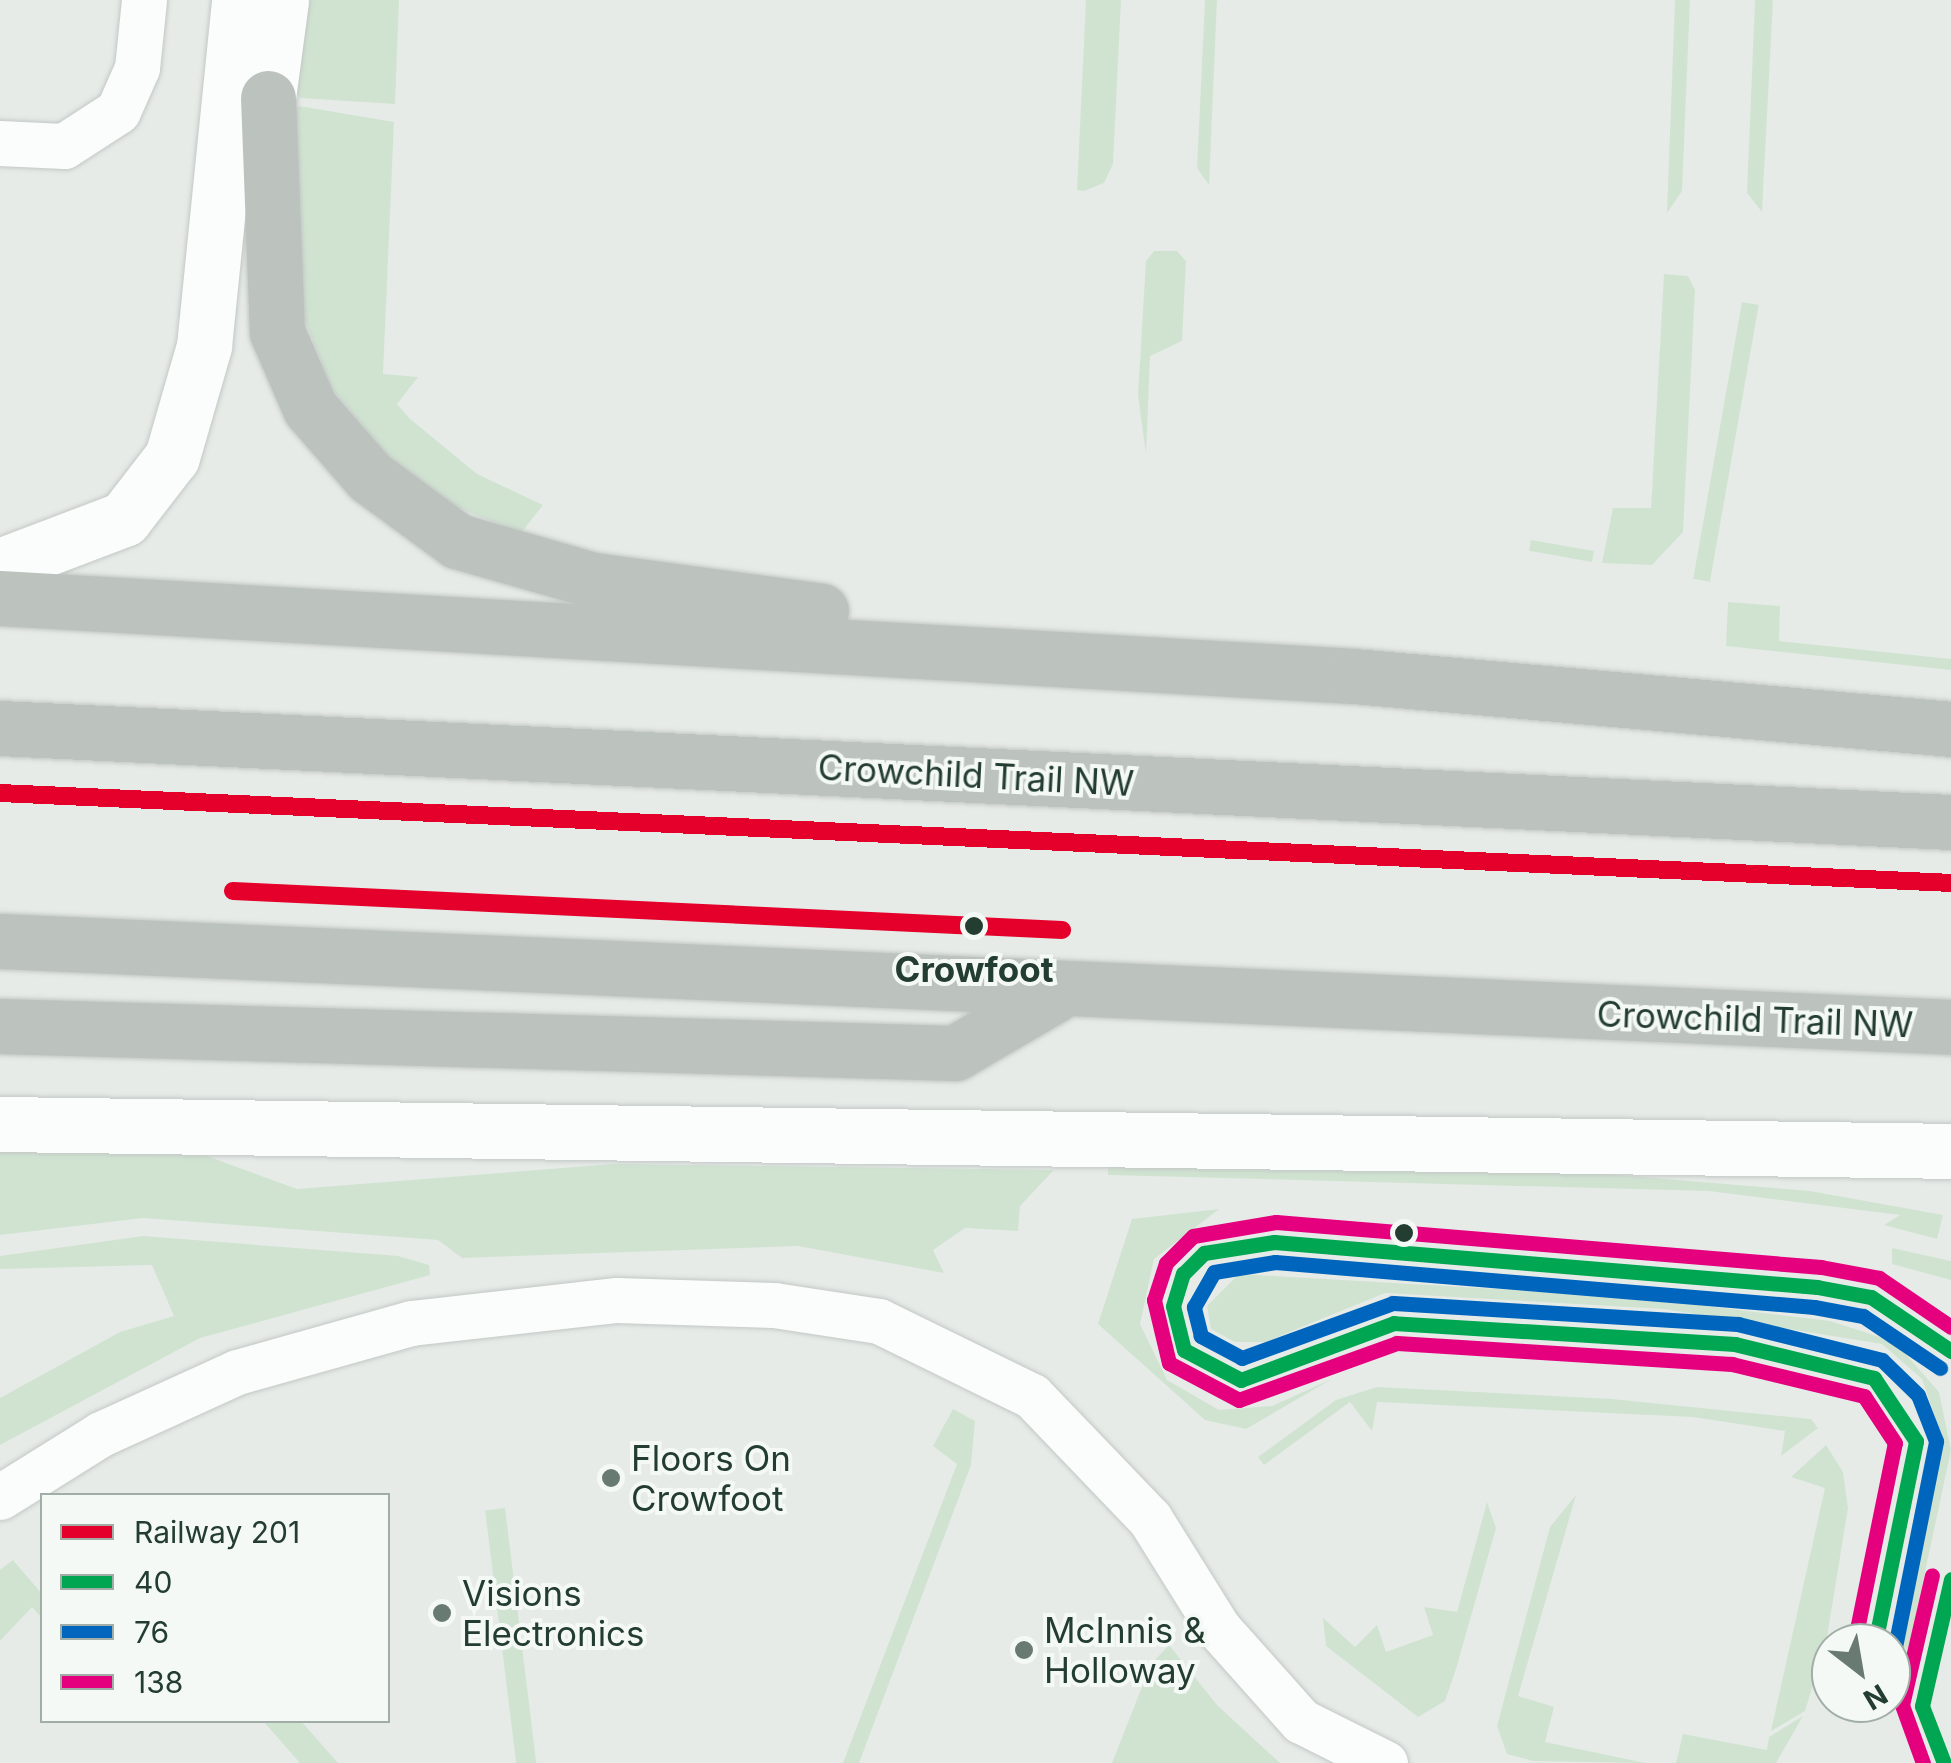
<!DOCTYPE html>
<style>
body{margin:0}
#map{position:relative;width:1951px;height:1763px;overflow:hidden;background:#e6ebe8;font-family:Inter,sans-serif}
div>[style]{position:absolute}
.green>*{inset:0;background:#d0e3d1;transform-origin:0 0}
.roads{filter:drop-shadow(0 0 2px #c3c8c5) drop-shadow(0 0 2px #c3c8c5)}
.street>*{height:45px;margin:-22.5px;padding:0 22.5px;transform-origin:22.5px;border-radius:22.5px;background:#fbfcfc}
.secondary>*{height:55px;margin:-27.5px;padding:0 27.5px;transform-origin:27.5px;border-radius:27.5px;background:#fbfcfc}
.highway>*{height:55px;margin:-27.5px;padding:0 27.5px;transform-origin:27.5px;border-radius:27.5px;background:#bcc3bf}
.bus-1>*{height:15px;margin:-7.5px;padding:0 7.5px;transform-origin:7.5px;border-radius:7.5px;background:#00a651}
.bus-2>*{height:15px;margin:-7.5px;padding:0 7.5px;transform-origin:7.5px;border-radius:7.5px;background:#0065bd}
.bus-3>*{height:15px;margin:-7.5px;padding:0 7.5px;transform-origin:7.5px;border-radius:7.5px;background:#e5007d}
.rail-1>*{height:18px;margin:-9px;padding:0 9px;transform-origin:9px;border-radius:9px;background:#e4002b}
.dots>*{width:28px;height:28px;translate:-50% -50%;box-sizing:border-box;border:5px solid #f4f9f6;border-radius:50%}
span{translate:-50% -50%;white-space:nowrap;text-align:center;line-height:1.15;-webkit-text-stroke:8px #f4f9f6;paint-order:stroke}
.street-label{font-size:35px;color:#243d31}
.stop-label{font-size:35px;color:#243d31;font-weight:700}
.poi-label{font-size:35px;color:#243d31}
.left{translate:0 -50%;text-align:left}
.legend{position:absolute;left:40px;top:1493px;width:350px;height:230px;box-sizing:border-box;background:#f4f9f6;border:2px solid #a1aea7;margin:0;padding:12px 18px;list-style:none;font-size:30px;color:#243d31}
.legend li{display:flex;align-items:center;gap:20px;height:50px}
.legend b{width:50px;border:2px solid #a1aea7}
.north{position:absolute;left:1811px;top:1623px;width:100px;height:100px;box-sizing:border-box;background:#f4f9f6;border:2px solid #a1aea7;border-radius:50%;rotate:149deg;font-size:28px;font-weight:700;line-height:40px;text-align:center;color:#243d31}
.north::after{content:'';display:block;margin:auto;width:35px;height:45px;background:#687a71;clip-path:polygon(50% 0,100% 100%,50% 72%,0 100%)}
</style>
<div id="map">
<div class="green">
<div style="clip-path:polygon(300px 0,399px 0,395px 104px,300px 98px,291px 86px)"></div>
<div style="clip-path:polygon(1086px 0,1121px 0,1113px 164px,1104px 183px,1084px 191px,1077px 190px)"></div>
<div style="clip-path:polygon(1205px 0,1217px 0,1209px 185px,1197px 168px)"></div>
<div style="clip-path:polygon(1675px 0,1690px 0,1682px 191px,1667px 213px)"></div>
<div style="clip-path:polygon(1755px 0,1773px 0,1762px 212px,1747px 193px)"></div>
<div style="clip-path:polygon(299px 106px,394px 122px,383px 374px,418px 377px,397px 404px,409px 418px,477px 474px,543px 505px,521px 533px,459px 508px,392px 461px,332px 389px,299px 305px,288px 116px)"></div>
<div style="clip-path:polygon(1154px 251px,1177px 251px,1186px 261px,1182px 341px,1150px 356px,1146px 454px,1138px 395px,1146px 261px)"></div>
<div style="clip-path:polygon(1664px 274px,1688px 276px,1695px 290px,1683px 532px,1652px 565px,1602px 563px,1613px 508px,1651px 508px)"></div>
<div style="left:1742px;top:302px;width:17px;height:281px;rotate:10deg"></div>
<div style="left:1531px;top:540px;width:64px;height:11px;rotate:10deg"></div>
<div style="clip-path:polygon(1728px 602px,1780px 606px,1779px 641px,1951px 659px,1951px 670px,1726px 646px)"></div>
<div style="clip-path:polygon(0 1151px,204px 1155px,297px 1189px,614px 1164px,1054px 1170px,1020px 1206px,1018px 1231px,965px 1228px,933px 1250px,944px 1273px,798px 1246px,462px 1258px,438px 1240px,143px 1218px,0 1235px)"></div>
<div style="clip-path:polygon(1108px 1166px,1546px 1169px,1810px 1191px,1943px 1215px,1937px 1239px,1884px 1225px,1900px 1215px,1709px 1191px,1108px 1175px)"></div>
<div style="clip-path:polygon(1219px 1209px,1154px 1259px,1140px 1324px,1167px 1380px,1219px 1410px,1272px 1406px,1332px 1379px,1246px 1429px,1205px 1420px,1098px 1324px,1132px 1219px)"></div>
<div style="clip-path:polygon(143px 1236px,398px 1256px,429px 1265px,430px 1275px,200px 1338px,0 1445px,0 1398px,120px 1332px,174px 1316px,152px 1265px,0 1269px,0 1256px)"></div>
<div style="clip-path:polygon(1892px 1248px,1951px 1261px,1951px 1280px,1892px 1264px)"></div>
<div style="clip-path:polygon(1239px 1274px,1632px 1297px,1830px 1321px,1895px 1342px,1939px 1392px,1951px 1450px,1908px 1652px,1900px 1642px,1942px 1437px,1922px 1379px,1882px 1344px,1664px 1309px,1385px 1293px,1265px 1342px,1235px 1342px,1211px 1329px,1207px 1306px)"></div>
<div style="clip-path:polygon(1377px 1387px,1612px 1399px,1811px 1419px,1818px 1428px,1781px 1456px,1785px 1431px,1693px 1417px,1377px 1402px,1372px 1431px,1350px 1402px,1264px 1465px,1258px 1457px,1336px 1400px)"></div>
<div style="clip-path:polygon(953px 1409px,975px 1421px,971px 1465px,859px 1763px,843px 1763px,957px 1464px,933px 1446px)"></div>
<div style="clip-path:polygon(1826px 1445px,1843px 1472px,1848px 1508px,1826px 1643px,1805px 1711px,1771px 1731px,1825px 1488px,1791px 1477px)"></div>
<div style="clip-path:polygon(1576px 1495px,1518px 1696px,1554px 1707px,1545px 1742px,1645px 1763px,1533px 1761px,1507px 1754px,1497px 1726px,1550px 1527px)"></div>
<div style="clip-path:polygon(1487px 1502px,1496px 1528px,1456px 1669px,1445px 1701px,1418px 1717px,1326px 1646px,1323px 1618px,1355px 1647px,1377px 1625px,1386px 1652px,1433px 1635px,1424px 1607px,1457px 1612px)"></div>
<div style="left:505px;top:1508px;width:257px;height:20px;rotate:83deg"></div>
<div style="clip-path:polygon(13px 1560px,42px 1594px,42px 1618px,32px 1607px,0 1641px,0 1570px)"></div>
<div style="clip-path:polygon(1169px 1645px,1217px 1705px,1280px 1763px,1112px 1763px,1151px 1664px)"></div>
<div style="clip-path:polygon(1803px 1716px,1776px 1763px,1676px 1763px,1683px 1734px,1767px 1750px,1769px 1737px)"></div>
<div style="clip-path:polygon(263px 1721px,301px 1721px,338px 1763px,300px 1763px)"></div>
</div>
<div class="roads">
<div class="street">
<div style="left:0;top:143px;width:64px;rotate:2.7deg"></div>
<div style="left:64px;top:146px;width:64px;rotate:-32.9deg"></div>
<div style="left:118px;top:111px;width:47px;rotate:-66.2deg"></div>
<div style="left:137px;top:68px;width:68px;rotate:-84.1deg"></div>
<div style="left:0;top:1497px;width:119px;rotate:-32deg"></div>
<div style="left:101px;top:1434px;width:149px;rotate:-24.5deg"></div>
<div style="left:237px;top:1372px;width:181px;rotate:-15.7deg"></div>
<div style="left:411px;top:1323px;width:207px;rotate:-6.4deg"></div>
<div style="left:617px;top:1300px;width:157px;rotate:1.8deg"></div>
<div style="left:774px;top:1305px;width:106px;rotate:8.7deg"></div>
<div style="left:879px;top:1321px;width:170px;rotate:26.1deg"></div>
<div style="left:1032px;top:1396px;width:170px;rotate:46.2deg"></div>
<div style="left:1150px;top:1519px;width:128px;rotate:58deg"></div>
<div style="left:1218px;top:1628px;width:125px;rotate:48.3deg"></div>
<div style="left:1301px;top:1721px;width:94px;rotate:26.6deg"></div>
</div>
<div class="secondary">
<div style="left:268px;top:98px;width:99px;rotate:-82.4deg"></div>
<div style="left:0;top:566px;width:133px;rotate:-20.8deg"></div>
<div style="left:124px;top:519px;width:78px;rotate:-52.3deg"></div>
<div style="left:172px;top:457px;width:116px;rotate:-73.9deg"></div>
<div style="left:204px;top:346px;width:348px;rotate:-84.2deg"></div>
<div style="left:0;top:1124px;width:1951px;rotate:0.79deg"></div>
</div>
<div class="highway">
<div style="left:268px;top:98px;width:234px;rotate:87.8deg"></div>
<div style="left:277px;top:332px;width:83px;rotate:66.5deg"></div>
<div style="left:310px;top:408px;width:91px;rotate:49deg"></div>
<div style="left:370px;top:477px;width:108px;rotate:36.3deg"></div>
<div style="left:457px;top:541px;width:141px;rotate:16deg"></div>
<div style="left:593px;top:580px;width:230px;rotate:7.7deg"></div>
<div style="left:0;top:598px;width:1356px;rotate:3.3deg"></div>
<div style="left:1354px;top:676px;width:599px;rotate:5.07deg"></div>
<div style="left:0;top:728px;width:1953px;rotate:2.76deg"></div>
<div style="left:0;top:941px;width:1953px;rotate:2.52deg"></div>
<div style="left:0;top:1026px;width:955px;rotate:1.62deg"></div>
<div style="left:955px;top:1053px;width:117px;rotate:-30.3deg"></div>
</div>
</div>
<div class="bus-1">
<div style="left:1875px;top:1643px;width:206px;rotate:-78.5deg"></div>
<div style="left:1916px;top:1441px;width:76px;rotate:-123.7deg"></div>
<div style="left:1874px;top:1378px;width:143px;rotate:-166.3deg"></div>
<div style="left:1735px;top:1344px;width:342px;rotate:-176.5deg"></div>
<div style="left:1394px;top:1323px;width:163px;rotate:159.6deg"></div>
<div style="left:1241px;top:1380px;width:64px;rotate:-152.2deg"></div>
<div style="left:1184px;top:1350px;width:45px;rotate:-104deg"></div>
<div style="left:1173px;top:1306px;width:34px;rotate:-73deg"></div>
<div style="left:1183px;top:1274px;width:30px;rotate:-45deg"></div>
<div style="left:1204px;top:1253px;width:71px;rotate:-8.9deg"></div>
<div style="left:1274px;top:1242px;width:545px;rotate:4.74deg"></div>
<div style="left:1817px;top:1287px;width:55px;rotate:10.5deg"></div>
<div style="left:1871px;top:1297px;width:97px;rotate:34deg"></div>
<div style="left:1944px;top:1763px;width:61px;rotate:-111.1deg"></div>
<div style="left:1922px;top:1706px;width:130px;rotate:-77.1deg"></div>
</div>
<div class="bus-2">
<div style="left:1895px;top:1647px;width:210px;rotate:-78.7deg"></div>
<div style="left:1936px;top:1441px;width:49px;rotate:-111.4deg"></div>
<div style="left:1918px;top:1395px;width:50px;rotate:-135.8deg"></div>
<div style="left:1882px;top:1360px;width:148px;rotate:-166deg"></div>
<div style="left:1738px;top:1324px;width:346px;rotate:-176.5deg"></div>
<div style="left:1393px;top:1303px;width:161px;rotate:160deg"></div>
<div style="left:1242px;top:1358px;width:47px;rotate:-151.8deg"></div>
<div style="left:1201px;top:1336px;width:30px;rotate:-104deg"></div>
<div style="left:1194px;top:1307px;width:40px;rotate:-60.3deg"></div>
<div style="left:1214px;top:1272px;width:62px;rotate:-9.3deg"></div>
<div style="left:1275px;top:1262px;width:541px;rotate:4.77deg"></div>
<div style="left:1814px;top:1307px;width:50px;rotate:10.4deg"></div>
<div style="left:1863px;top:1316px;width:93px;rotate:34deg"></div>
</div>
<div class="bus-3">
<div style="left:1855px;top:1639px;width:200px;rotate:-78.5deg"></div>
<div style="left:1895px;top:1443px;width:56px;rotate:-123.4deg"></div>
<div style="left:1864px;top:1396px;width:136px;rotate:-166.4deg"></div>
<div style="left:1732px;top:1364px;width:336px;rotate:-176.4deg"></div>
<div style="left:1397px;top:1343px;width:168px;rotate:160.2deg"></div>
<div style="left:1239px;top:1400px;width:79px;rotate:-152.1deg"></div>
<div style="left:1169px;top:1363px;width:65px;rotate:-103.4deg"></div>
<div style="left:1154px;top:1300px;width:39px;rotate:-72deg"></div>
<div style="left:1166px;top:1263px;width:38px;rotate:-45deg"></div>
<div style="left:1193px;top:1236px;width:84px;rotate:-9.6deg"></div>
<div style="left:1276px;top:1222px;width:547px;rotate:4.72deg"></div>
<div style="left:1821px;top:1267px;width:59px;rotate:10.7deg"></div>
<div style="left:1879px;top:1278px;width:87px;rotate:34.2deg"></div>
<div style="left:1923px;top:1763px;width:62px;rotate:-109.9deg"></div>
<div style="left:1902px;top:1705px;width:133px;rotate:-77deg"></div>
</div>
<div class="rail-1">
<div style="left:0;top:793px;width:1953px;rotate:2.64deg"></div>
<div style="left:233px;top:891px;width:830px;rotate:2.69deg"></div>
</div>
<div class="dots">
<div style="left:974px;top:926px;background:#243d31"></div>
<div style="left:1404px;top:1233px;background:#243d31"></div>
<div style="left:611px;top:1478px;background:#687a71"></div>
<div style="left:442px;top:1613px;background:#687a71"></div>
<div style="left:1024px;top:1650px;background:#687a71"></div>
</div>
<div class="street-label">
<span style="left:976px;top:775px;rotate:3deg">Crowchild Trail NW</span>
<span style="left:1755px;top:1019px;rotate:2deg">Crowchild Trail NW</span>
</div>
<div class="stop-label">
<span style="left:974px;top:969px">Crowfoot</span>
</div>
<div class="poi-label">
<span class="left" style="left:631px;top:1478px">Floors On<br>Crowfoot</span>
<span class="left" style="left:462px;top:1613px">Visions<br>Electronics</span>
<span class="left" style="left:1044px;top:1650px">McInnis &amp;<br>Holloway</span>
</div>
<ul class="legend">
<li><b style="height:12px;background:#e4002b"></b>Railway 201</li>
<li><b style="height:12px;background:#00a651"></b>40</li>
<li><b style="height:12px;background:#0065bd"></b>76</li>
<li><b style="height:12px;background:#e5007d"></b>138</li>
</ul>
<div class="north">N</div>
</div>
